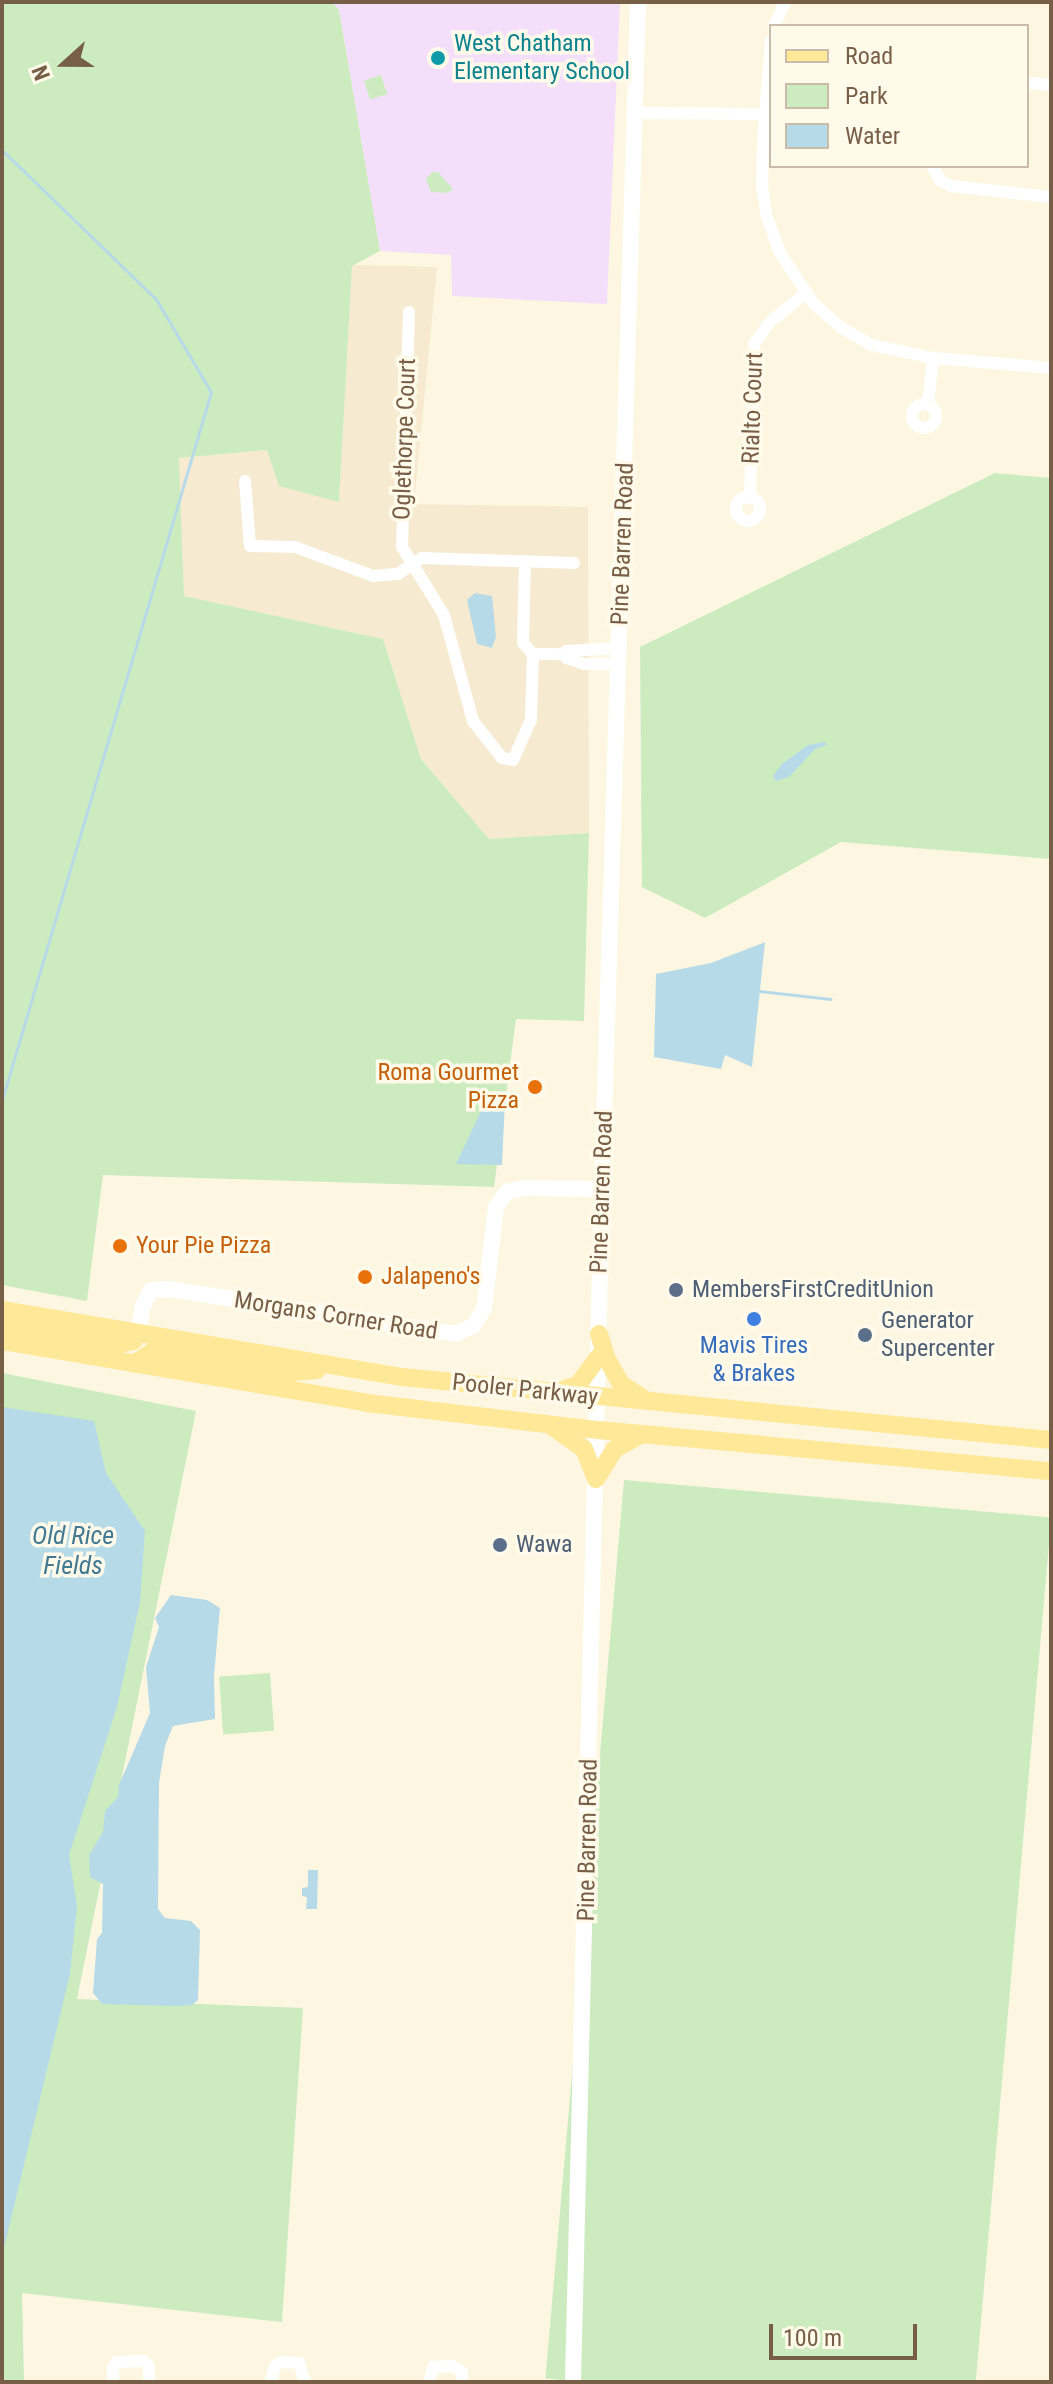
<!DOCTYPE html>
<style>
body{margin:0}
#map{position:relative;width:1053px;height:2384px;overflow:hidden;background:#fdf7e2;font-family:"Roboto Condensed",sans-serif}
div>[style]{position:absolute}
.residential>*{inset:0;background:#f6ead0}
.education>*{inset:0;background:#f4dffa}
.green>*{inset:0;background:#ccecc0;transform-origin:0 0}
.water>*{inset:0;background:#b6dae8}
.stream>*{height:3px;margin:-1.5px;padding:0 1.5px;transform-origin:1.5px;border-radius:1.5px;background:#b6dae8}
.street>*{height:12px;margin:-6px;padding:0 6px;transform-origin:6px;border-radius:6px;background:#fff}
.street>.ring{margin:-6px;padding:0;box-sizing:content-box;background:none;border:12px solid #fff;border-radius:50%}
.secondary>*{height:16px;margin:-8px;padding:0 8px;transform-origin:8px;border-radius:8px;background:#fff}
.primary>*{height:18px;margin:-9px;padding:0 9px;transform-origin:9px;border-radius:9px;background:#ffe898}
.dots>*{width:22px;height:22px;translate:-50% -50%;box-sizing:border-box;border:4px solid #fffaea;border-radius:50%}
span{translate:-50% -50%;white-space:nowrap;text-align:center;line-height:1.15;-webkit-text-stroke:7px #fffaea;paint-order:stroke}
.culture-label{font-size:24px;color:#0d838f}
.left{translate:0 -50%;text-align:left}
.street-label{font-size:24px;color:#775f47}
.food-label{font-size:24px;color:#c56008}
.right{translate:-100% -50%;text-align:right}
.service-label{font-size:24px;color:#4e5e75}
.shop-label{font-size:24px;color:#366cbe}
.water-label{font-size:26px;color:#427993;font-style:italic}
.frame{position:absolute;inset:0;border:4px solid #775f47;pointer-events:none}
.legend{position:absolute;left:769px;top:24px;width:260px;height:144px;box-sizing:border-box;background:#fffaea;border:2px solid #c9bca9;margin:0;padding:10px 14px;list-style:none;font-size:24px;color:#775f47}
.legend li{display:flex;align-items:center;gap:16px;height:40px}
.legend b{width:40px;border:2px solid #c9bca9}
.north{position:absolute;left:24px;top:24px;width:80px;height:80px;-webkit-text-stroke:6px #fffaea;paint-order:stroke;rotate:249deg;font-size:22px;font-weight:700;line-height:32px;text-align:center;color:#775f47}
.north::after{content:'';display:block;margin:auto;width:28px;height:36px;background:#775f47;clip-path:polygon(50% 0,100% 100%,50% 72%,0 100%)}
.scale{position:absolute;left:769px;top:2324px;width:148px;height:36px;box-sizing:border-box;border:4px solid #775f47;border-top:0;padding-left:10px;font-size:24px;line-height:28px;white-space:nowrap;color:#775f47;-webkit-text-stroke:6px #fffaea;paint-order:stroke}
</style>
<div id="map">
<div class="residential">
<div style="clip-path:polygon(352px 265px,437px 267px,414px 504px,588px 507px,589px 833px,489px 839px,421px 759px,383px 639px,184px 596px,178px 458px,267px 450px,339px 501px)"></div>
</div>
<div class="education">
<div style="clip-path:polygon(331px 2px,620px 2px,607px 304px,452px 296px,451px 255px,380px 251px,339px 10px)"></div>
</div>
<div class="green">
<div style="clip-path:polygon(2px 2px,331px 2px,339px 10px,380px 251px,352px 266px,339px 502px,279px 486px,267px 450px,179px 458px,184px 596px,383px 639px,421px 759px,489px 839px,589px 833px,584px 1021px,516px 1019px,494px 1187px,103px 1175px,87px 1301px,2px 1285px)"></div>
<div style="left:381px;top:75px;width:20px;height:18px;rotate:72deg"></div>
<div style="clip-path:polygon(432px 172px,438px 172px,453px 189px,448px 193px,431px 192px,426px 179px)"></div>
<div style="clip-path:polygon(995px 473px,1051px 478px,1051px 859px,841px 842px,705px 918px,642px 887px,640px 647px)"></div>
<div style="clip-path:polygon(2px 1373px,196px 1411px,77px 1999px,303px 2008px,282px 2322px,22px 2293px,24px 2382px,2px 2382px)"></div>
<div style="left:624px;top:1480px;width:429px;height:902px;rotate:5deg"></div>
<div style="left:270px;top:1673px;width:58px;height:51px;rotate:86deg"></div>
</div>
<div class="water">
<div style="clip-path:polygon(475px 593px,492px 596px,496px 637px,492px 648px,477px 644px,467px 600px)"></div>
<div style="clip-path:polygon(825px 742px,827px 745px,815px 749px,789px 777px,776px 781px,773px 776px,782px 764px,808px 745px)"></div>
<div style="clip-path:polygon(765px 942px,752px 1067px,725px 1055px,721px 1069px,654px 1057px,656px 974px,711px 963px)"></div>
<div style="clip-path:polygon(505px 1100px,502px 1165px,456px 1164px,481px 1111px)"></div>
<div style="clip-path:polygon(2px 1407px,94px 1421px,106px 1473px,145px 1531px,140px 1602px,117px 1707px,69px 1855px,77px 1906px,70px 1974px,2px 2256px)"></div>
<div style="clip-path:polygon(171px 1595px,207px 1600px,220px 1608px,214px 1676px,215px 1719px,173px 1726px,165px 1746px,159px 1783px,158px 1909px,165px 1918px,191px 1921px,200px 1930px,198px 2000px,192px 2005px,177px 2006px,102px 2004px,93px 1993px,97px 1939px,102px 1933px,103px 1884px,90px 1877px,89px 1855px,103px 1832px,105px 1811px,118px 1797px,119px 1785px,150px 1713px,146px 1667px,159px 1627px,155px 1618px)"></div>
<div style="clip-path:polygon(308px 1870px,318px 1870px,317px 1909px,306px 1909px,307px 1897px,302px 1896px,302px 1888px,308px 1887px)"></div>
</div>
<div class="stream">
<div style="left:2px;top:150px;width:214px;rotate:44.1deg"></div>
<div style="left:156px;top:299px;width:108px;rotate:59.4deg"></div>
<div style="left:211px;top:392px;width:738px;rotate:106.45deg"></div>
<div style="left:760px;top:991px;width:71px;rotate:6.4deg"></div>
</div>
<div class="street">
<div style="left:774px;top:26px;width:26px;rotate:-65deg"></div>
<div style="left:771px;top:41px;width:99px;rotate:94.6deg"></div>
<div style="left:763px;top:140px;width:46px;rotate:91.2deg"></div>
<div style="left:762px;top:186px;width:31px;rotate:81deg"></div>
<div style="left:767px;top:217px;width:38px;rotate:70deg"></div>
<div style="left:780px;top:253px;width:61px;rotate:56.3deg"></div>
<div style="left:814px;top:304px;width:37px;rotate:41deg"></div>
<div style="left:842px;top:328px;width:34px;rotate:30deg"></div>
<div style="left:872px;top:345px;width:62px;rotate:12deg"></div>
<div style="left:933px;top:358px;width:118px;rotate:4.8deg"></div>
<div style="left:1027px;top:83px;width:24px;rotate:5deg"></div>
<div style="left:634px;top:113px;width:136px;rotate:0.4deg"></div>
<div style="left:932px;top:166px;width:16px;rotate:60deg"></div>
<div style="left:940px;top:180px;width:13px;rotate:29deg"></div>
<div style="left:951px;top:186px;width:101px;rotate:6.3deg"></div>
<div style="left:409px;top:312px;width:235px;rotate:91.7deg"></div>
<div style="left:402px;top:547px;width:80px;rotate:58.3deg"></div>
<div style="left:444px;top:615px;width:110px;rotate:74.7deg"></div>
<div style="left:473px;top:721px;width:47px;rotate:51.9deg"></div>
<div style="left:502px;top:758px;width:11px;rotate:10deg"></div>
<div style="left:513px;top:760px;width:44px;rotate:-65.8deg"></div>
<div style="left:531px;top:720px;width:66px;rotate:-88.3deg"></div>
<div class="ring" style="left:912px;top:404px;width:12px;height:12px"></div>
<div style="left:928px;top:404px;width:46px;rotate:-83.8deg"></div>
<div style="left:245px;top:481px;width:65px;rotate:85.6deg"></div>
<div style="left:250px;top:546px;width:45px;rotate:1.3deg"></div>
<div style="left:295px;top:547px;width:83px;rotate:20.4deg"></div>
<div style="left:373px;top:576px;width:25px;rotate:-5deg"></div>
<div style="left:398px;top:574px;width:29px;rotate:-34deg"></div>
<div style="left:422px;top:558px;width:152px;rotate:1.9deg"></div>
<div class="ring" style="left:736px;top:497px;width:12px;height:12px"></div>
<div style="left:750px;top:498px;width:154px;rotate:-88.5deg"></div>
<div style="left:754px;top:344px;width:27px;rotate:-54deg"></div>
<div style="left:770px;top:322px;width:46px;rotate:-38.9deg"></div>
<div style="left:525px;top:562px;width:81px;rotate:91.4deg"></div>
<div style="left:523px;top:643px;width:15px;rotate:48deg"></div>
<div style="left:533px;top:654px;width:25px"></div>
<div style="left:566px;top:651px;width:53px;rotate:-3.2deg"></div>
<div style="left:566px;top:658px;width:19px;rotate:18deg"></div>
<div style="left:584px;top:664px;width:35px"></div>
<div style="left:113px;top:2382px;width:14px;rotate:-90deg"></div>
<div style="left:113px;top:2368px;width:7px;rotate:-56deg"></div>
<div style="left:117px;top:2362px;width:27px;rotate:-2deg"></div>
<div style="left:144px;top:2361px;width:7px;rotate:45deg"></div>
<div style="left:149px;top:2366px;width:16px;rotate:90deg"></div>
<div style="left:271px;top:2382px;width:16px;rotate:-76deg"></div>
<div style="left:275px;top:2366px;width:8px;rotate:-30deg"></div>
<div style="left:282px;top:2362px;width:17px;rotate:3deg"></div>
<div style="left:299px;top:2363px;width:20px;rotate:72deg"></div>
<div style="left:429px;top:2382px;width:16px;rotate:-75deg"></div>
<div style="left:433px;top:2367px;width:19px;rotate:-3deg"></div>
<div style="left:452px;top:2366px;width:12px;rotate:31deg"></div>
<div style="left:462px;top:2372px;width:10px;rotate:90deg"></div>
</div>
<div class="secondary">
<div style="left:138px;top:1333px;width:27px;rotate:-80deg"></div>
<div style="left:143px;top:1306px;width:18px;rotate:-63deg"></div>
<div style="left:151px;top:1290px;width:18px;rotate:-3deg"></div>
<div style="left:169px;top:1289px;width:290px;rotate:8.9deg"></div>
<div style="left:455px;top:1334px;width:20px;rotate:-24deg"></div>
<div style="left:473px;top:1326px;width:20px;rotate:-57deg"></div>
<div style="left:484px;top:1309px;width:103px;rotate:-83.3deg"></div>
<div style="left:496px;top:1207px;width:19px;rotate:-54deg"></div>
<div style="left:507px;top:1192px;width:16px;rotate:-14deg"></div>
<div style="left:523px;top:1188px;width:79px;rotate:0.7deg"></div>
<div style="left:573px;top:2382px;width:1193px;rotate:-88.61deg"></div>
<div style="left:602px;top:1189px;width:1188px;rotate:-88.26deg"></div>
</div>
<div class="primary">
<div style="left:2px;top:1310px;width:406px;rotate:9.5deg"></div>
<div style="left:402px;top:1377px;width:652px;rotate:5.54deg"></div>
<div style="left:2px;top:1324px;width:119px;rotate:9.7deg"></div>
<div style="left:119px;top:1344px;width:14px;rotate:-12deg"></div>
<div style="left:133px;top:1341px;width:9px;rotate:-58deg"></div>
<div style="left:599px;top:1334px;width:24px;rotate:73deg"></div>
<div style="left:606px;top:1357px;width:31px;rotate:61deg"></div>
<div style="left:621px;top:1384px;width:27px;rotate:33deg"></div>
<div style="left:2px;top:1341px;width:370px;rotate:9.6deg"></div>
<div style="left:367px;top:1403px;width:233px;rotate:6.7deg"></div>
<div style="left:598px;top:1430px;width:455px;rotate:5.2deg"></div>
<div style="left:134px;top:1364px;width:23px;rotate:-34deg"></div>
<div style="left:153px;top:1351px;width:131px;rotate:9.7deg"></div>
<div style="left:282px;top:1373px;width:35px;rotate:-5deg"></div>
<div style="left:556px;top:1392px;width:23px;rotate:-18deg"></div>
<div style="left:578px;top:1385px;width:34px;rotate:-54deg"></div>
<div style="left:554px;top:1428px;width:37px;rotate:35deg"></div>
<div style="left:584px;top:1449px;width:32px;rotate:68deg"></div>
<div style="left:596px;top:1479px;width:36px;rotate:-58deg"></div>
<div style="left:615px;top:1449px;width:29px;rotate:-29deg"></div>
</div>
<div class="dots">
<div style="left:438px;top:58px;background:#0f9aa8"></div>
<div style="left:535px;top:1087px;background:#e8710a"></div>
<div style="left:120px;top:1246px;background:#e8710a"></div>
<div style="left:365px;top:1277px;background:#e8710a"></div>
<div style="left:676px;top:1290px;background:#5c6f8a"></div>
<div style="left:754px;top:1319px;background:#3f7fe0"></div>
<div style="left:865px;top:1335px;background:#5c6f8a"></div>
<div style="left:500px;top:1545px;background:#5c6f8a"></div>
</div>
<div class="culture-label">
<span class="left" style="left:454px;top:58px">West Chatham<br>Elementary School</span>
</div>
<div class="street-label">
<span style="left:753px;top:408px;rotate:-88deg">Rialto Court</span>
<span style="left:405px;top:439px;rotate:-88deg">Oglethorpe Court</span>
<span style="left:623px;top:544px;rotate:-88deg">Pine Barren Road</span>
<span style="left:602px;top:1192px;rotate:-88deg">Pine Barren Road</span>
<span style="left:336px;top:1316px;rotate:9deg">Morgans Corner Road</span>
<span style="left:525px;top:1390px;rotate:6deg">Pooler Parkway</span>
<span style="left:588px;top:1840px;rotate:-89deg">Pine Barren Road</span>
</div>
<div class="food-label">
<span class="right" style="left:519px;top:1087px">Roma Gourmet<br>Pizza</span>
<span class="left" style="left:136px;top:1246px">Your Pie Pizza</span>
<span class="left" style="left:381px;top:1277px">Jalapeno's</span>
</div>
<div class="service-label">
<span class="left" style="left:692px;top:1290px">MembersFirstCreditUnion</span>
<span class="left" style="left:881px;top:1335px">Generator<br>Supercenter</span>
<span class="left" style="left:516px;top:1545px">Wawa</span>
</div>
<div class="shop-label">
<span style="left:754px;top:1360px">Mavis Tires<br>&amp; Brakes</span>
</div>
<div class="water-label">
<span style="left:73px;top:1551px">Old Rice<br>Fields</span>
</div>
<div class="frame"></div>
<ul class="legend">
<li><b style="height:10px;background:#ffe898"></b>Road</li>
<li><b style="height:22px;background:#ccecc0"></b>Park</li>
<li><b style="height:22px;background:#b6dae8"></b>Water</li>
</ul>
<div class="north">N</div>
<div class="scale">100 m</div>
</div>
